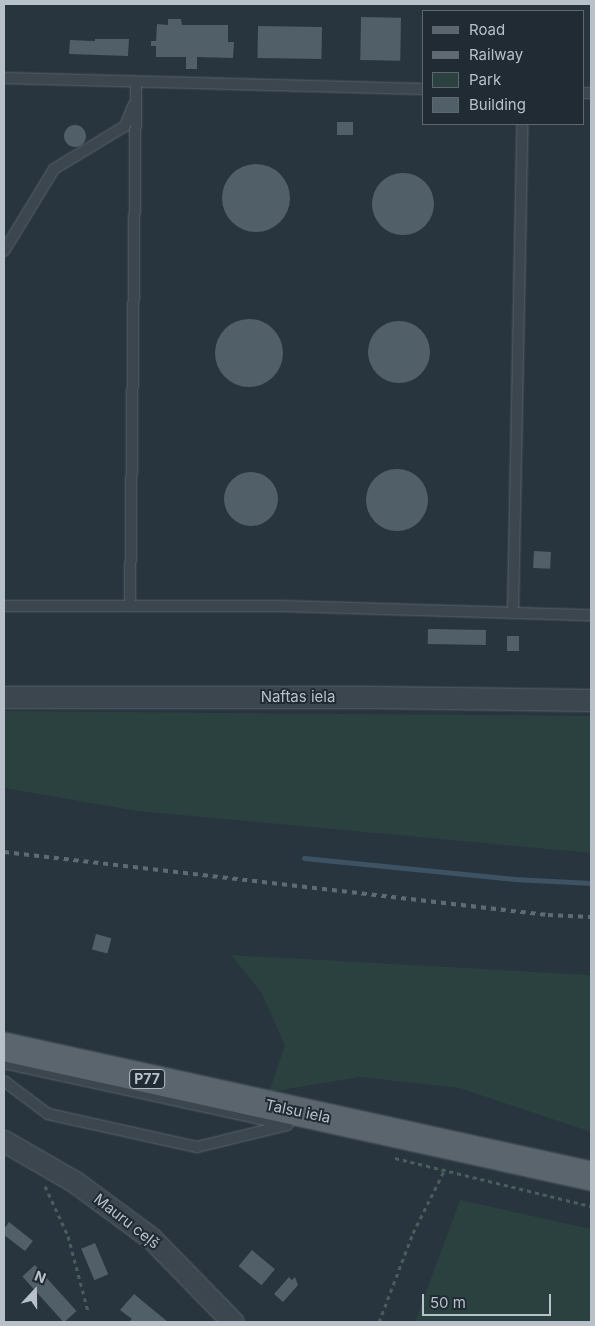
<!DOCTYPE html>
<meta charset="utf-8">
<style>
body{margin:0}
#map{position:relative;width:595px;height:1326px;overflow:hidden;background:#28343e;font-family:Inter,sans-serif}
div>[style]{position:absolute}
.green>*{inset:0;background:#2b4140}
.stream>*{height:5px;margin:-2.5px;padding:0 2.5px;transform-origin:2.5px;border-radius:2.5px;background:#3d5364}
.building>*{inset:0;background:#515f69;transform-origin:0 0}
.round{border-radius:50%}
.path>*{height:3px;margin-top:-1.5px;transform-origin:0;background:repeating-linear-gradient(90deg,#4a5d5d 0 4px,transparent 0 8px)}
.roads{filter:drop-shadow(0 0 1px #59646c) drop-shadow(0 0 1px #59646c)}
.service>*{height:10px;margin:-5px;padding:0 5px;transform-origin:5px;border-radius:5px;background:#3b464e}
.minor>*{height:21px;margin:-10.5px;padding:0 10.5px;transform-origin:10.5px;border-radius:10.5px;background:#3b464e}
.primary>*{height:28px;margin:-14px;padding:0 14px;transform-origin:14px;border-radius:14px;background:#5a656e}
.rail>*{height:4px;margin-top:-2px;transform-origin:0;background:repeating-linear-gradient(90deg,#5e6b75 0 5px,transparent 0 10px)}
span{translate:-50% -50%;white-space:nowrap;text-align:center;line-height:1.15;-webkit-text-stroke:4px #202b34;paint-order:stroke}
.shield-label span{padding:1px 4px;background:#202b34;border:1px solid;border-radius:4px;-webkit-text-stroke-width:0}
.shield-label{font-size:14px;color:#b8c1c9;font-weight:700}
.street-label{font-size:15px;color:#b8c1c9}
.frame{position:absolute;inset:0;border:5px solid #b8c1c9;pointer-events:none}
.legend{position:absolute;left:422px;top:10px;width:162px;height:115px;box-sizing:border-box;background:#202b34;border:1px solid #5d6770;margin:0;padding:6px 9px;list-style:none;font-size:15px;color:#b8c1c9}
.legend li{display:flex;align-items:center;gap:10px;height:25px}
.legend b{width:25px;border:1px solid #5d6770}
.north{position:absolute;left:10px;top:1266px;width:50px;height:50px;-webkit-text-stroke:4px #202b34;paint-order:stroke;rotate:21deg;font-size:14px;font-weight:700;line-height:20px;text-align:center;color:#b8c1c9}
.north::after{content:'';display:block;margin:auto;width:18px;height:22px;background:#b8c1c9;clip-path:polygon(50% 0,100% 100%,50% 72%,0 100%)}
.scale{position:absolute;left:422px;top:1294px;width:129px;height:22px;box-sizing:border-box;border:2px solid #b8c1c9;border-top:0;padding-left:6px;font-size:15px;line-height:18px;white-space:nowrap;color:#b8c1c9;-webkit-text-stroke:4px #202b34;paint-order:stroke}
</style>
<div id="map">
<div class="green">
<div style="clip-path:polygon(4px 711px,591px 716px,591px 853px,137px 811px,4px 788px)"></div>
<div style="clip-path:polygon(231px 955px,591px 975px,591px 1132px,459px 1088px,360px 1077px,269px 1092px,285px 1045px,261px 992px)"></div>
<div style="clip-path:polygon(460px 1200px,591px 1229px,591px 1322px,415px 1322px)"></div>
</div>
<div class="stream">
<div style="left:304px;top:858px;width:211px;rotate:5.7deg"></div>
<div style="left:514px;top:879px;width:77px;rotate:3deg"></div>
</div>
<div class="building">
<div style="left:361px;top:17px;width:40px;height:43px;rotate:1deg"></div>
<div style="clip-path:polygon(168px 19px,181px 19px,182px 25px,228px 25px,228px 42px,234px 42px,233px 58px,197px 57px,197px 69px,186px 69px,186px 57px,156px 57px,156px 46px,151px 46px,151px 41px,156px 41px,157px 24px,168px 25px)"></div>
<div style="left:258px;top:26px;width:64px;height:32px;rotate:1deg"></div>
<div style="clip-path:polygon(95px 39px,129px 39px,128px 56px,69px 54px,70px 40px,95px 41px)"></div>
<div style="left:337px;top:122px;width:16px;height:13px"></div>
<div class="round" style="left:64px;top:125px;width:22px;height:22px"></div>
<div class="round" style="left:222px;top:164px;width:68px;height:68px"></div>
<div class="round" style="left:372px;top:173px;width:62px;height:62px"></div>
<div class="round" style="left:215px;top:319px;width:68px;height:68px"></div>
<div class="round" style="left:368px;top:321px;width:62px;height:62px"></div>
<div class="round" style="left:366px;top:469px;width:62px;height:62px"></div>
<div class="round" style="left:224px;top:472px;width:54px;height:54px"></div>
<div style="left:534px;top:551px;width:17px;height:17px;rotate:3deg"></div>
<div style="left:428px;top:629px;width:58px;height:15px;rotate:1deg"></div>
<div style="left:507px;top:636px;width:12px;height:15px"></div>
<div style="left:96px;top:934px;width:16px;height:16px;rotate:15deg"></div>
<div style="clip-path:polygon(9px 1222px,33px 1241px,25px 1251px,4px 1235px,4px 1229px)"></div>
<div style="left:95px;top:1243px;width:34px;height:15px;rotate:67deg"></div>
<div style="left:252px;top:1250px;width:30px;height:21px;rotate:40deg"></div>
<div style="left:35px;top:1265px;width:62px;height:17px;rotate:48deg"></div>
<div style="clip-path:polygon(289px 1277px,292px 1280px,295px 1277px,298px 1285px,283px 1302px,274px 1294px)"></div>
<div style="clip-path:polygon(134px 1294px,168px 1322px,129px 1322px,132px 1319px,120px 1310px)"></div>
</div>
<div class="path">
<div style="left:395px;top:1158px;width:202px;rotate:13.8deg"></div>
<div style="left:45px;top:1186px;width:55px;rotate:65.3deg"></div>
<div style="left:68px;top:1236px;width:78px;rotate:75.1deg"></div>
<div style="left:379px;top:1322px;width:95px;rotate:-69.1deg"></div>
<div style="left:413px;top:1233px;width:72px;rotate:-63.4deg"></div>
</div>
<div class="roads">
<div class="service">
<div style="left:4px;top:78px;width:420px;rotate:1.5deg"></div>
<div style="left:584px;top:93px;width:7px"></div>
<div style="left:4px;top:251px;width:96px;rotate:-58.6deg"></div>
<div style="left:54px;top:169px;width:83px;rotate:-31.2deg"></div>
<div style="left:125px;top:126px;width:22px;rotate:-68deg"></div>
<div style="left:4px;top:606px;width:278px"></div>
<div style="left:282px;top:606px;width:309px;rotate:1.7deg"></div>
<div style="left:130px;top:606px;width:524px;rotate:-89.34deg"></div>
<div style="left:513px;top:613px;width:489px;rotate:-88.9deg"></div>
<div style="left:4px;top:1063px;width:287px;rotate:12.3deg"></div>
<div style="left:4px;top:1081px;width:55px;rotate:36.9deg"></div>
<div style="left:48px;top:1114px;width:153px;rotate:12.5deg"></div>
<div style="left:197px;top:1147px;width:93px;rotate:-13.7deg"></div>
<div style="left:287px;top:1125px;width:16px;rotate:-75deg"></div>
</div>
<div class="minor">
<div style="left:4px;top:697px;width:370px"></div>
<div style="left:374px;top:697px;width:217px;rotate:0.8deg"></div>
<div style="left:4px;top:1141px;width:82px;rotate:30deg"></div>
<div style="left:75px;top:1182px;width:94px;rotate:36.4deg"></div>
<div style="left:151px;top:1238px;width:117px;rotate:45.7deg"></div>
</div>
<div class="primary">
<div style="left:4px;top:1047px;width:601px;rotate:12.39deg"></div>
</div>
</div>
<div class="rail">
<div style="left:4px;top:852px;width:548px;rotate:6.61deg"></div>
<div style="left:548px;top:915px;width:43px;rotate:2.7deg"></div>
</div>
<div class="shield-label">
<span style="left:147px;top:1079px">P77</span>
</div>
<div class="street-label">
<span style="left:298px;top:697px">Naftas iela</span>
<span style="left:298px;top:1111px;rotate:12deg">Talsu iela</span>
<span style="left:127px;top:1221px;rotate:38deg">Mauru ceļš</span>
</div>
<div class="frame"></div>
<ul class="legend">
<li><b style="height:6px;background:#5a656e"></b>Road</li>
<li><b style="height:6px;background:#5e6b75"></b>Railway</li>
<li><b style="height:14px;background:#2b4140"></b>Park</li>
<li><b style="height:14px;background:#515f69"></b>Building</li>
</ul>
<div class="north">N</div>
<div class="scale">50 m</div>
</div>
